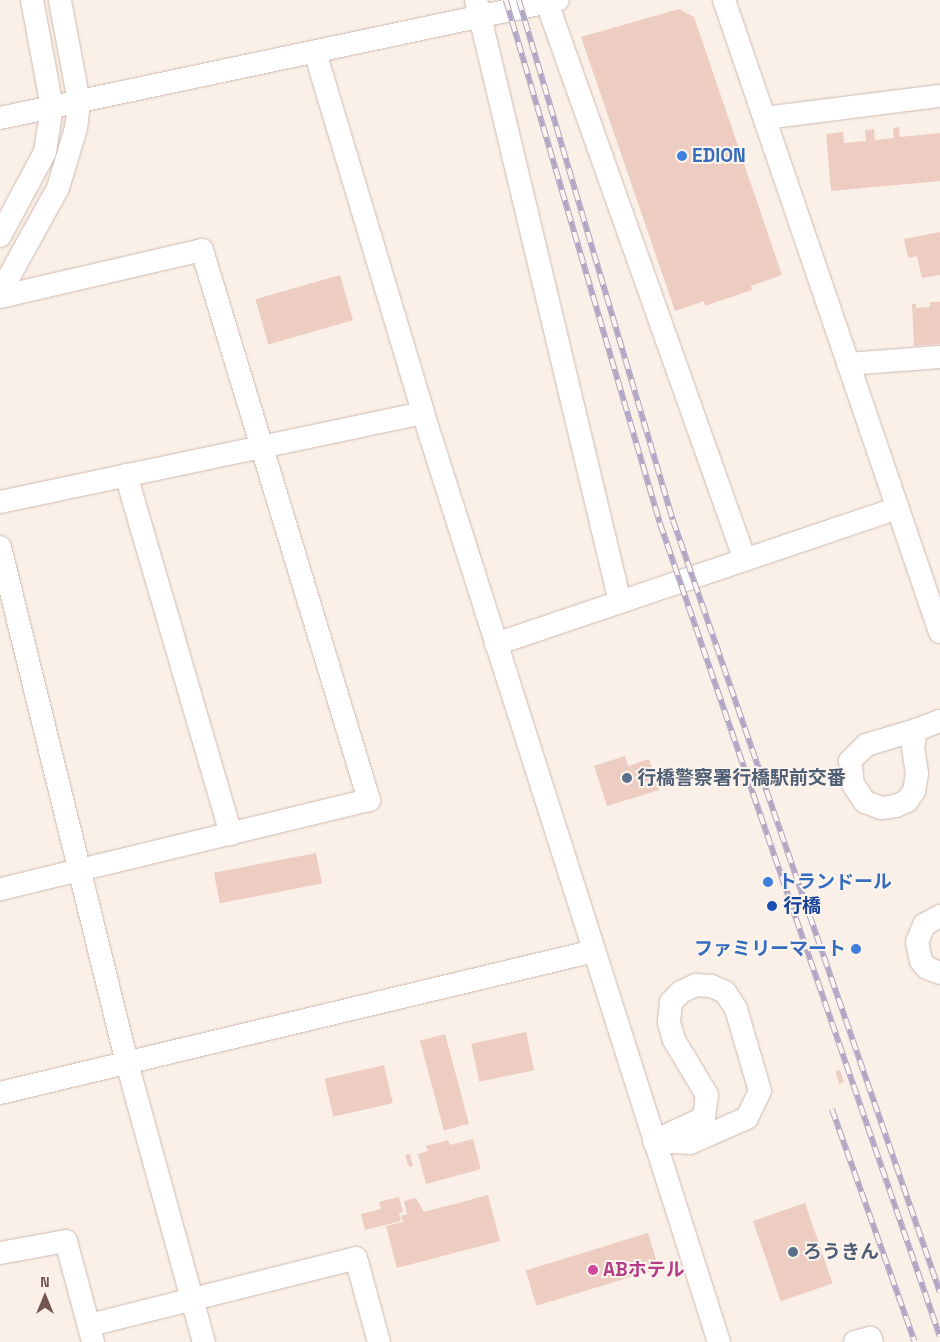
<!DOCTYPE html>
<meta charset="utf-8">
<style>
body{margin:0}
#map{position:relative;width:940px;height:1342px;overflow:hidden;background:#faf0e7;font-family:"Space Grotesk","Noto Sans JP",sans-serif}
div>[style]{position:absolute}
.building>*{inset:0;background:#edccc1;transform-origin:0 0}
.roads{filter:drop-shadow(0 0 1px #cdb9b1) drop-shadow(0 0 1px #cdb9b1)}
.minor>*{height:22px;margin:-11px;padding:0 11px;transform-origin:11px;border-radius:11px;background:#fff}
.rail>*{height:5.5px;margin-top:-2.75px;transform-origin:0;background:repeating-linear-gradient(90deg,#fdf4ed 0 11px,#b1a6c3 0 22px);box-sizing:border-box;border-block:1px solid #b1a6c3}
.dots>*{width:14px;height:14px;translate:-50% -50%;box-sizing:border-box;border:2px solid #fdf4ed;border-radius:50%}
span{translate:-50% -50%;white-space:nowrap;text-align:center;line-height:1.15;-webkit-text-stroke:4px #fdf4ed;paint-order:stroke}
.shop-label{font-size:19px;color:#366cbe;font-weight:700}
.left{translate:0 -50%;text-align:left}
.right{translate:-100% -50%;text-align:right}
.service-label{font-size:19px;color:#4e5e75;font-weight:700}
.transit-label{font-size:19px;color:#164399;font-weight:700}
.hotel-label{font-size:19px;color:#b23c85;font-weight:700}
.north{position:absolute;left:20px;top:1272px;width:50px;height:50px;-webkit-text-stroke:4px #fdf4ed;paint-order:stroke;rotate:0deg;font-size:14px;font-weight:700;line-height:20px;text-align:center;color:#71554e}
.north::after{content:'';display:block;margin:auto;width:18px;height:22px;background:#71554e;clip-path:polygon(50% 0,100% 100%,50% 72%,0 100%)}
</style>
<div id="map">
<div class="building">
<div style="clip-path:polygon(679px 9px,694px 17px,782px 275px,751px 286px,752px 290px,705px 306px,704px 301px,675px 311px,581px 37px)"></div>
<div style="clip-path:polygon(899px 127px,900px 137px,940px 133px,940px 181px,831px 191px,826px 134px,843px 132px,844px 143px,866px 141px,865px 130px,874px 129px,875px 140px,894px 138px,893px 128px)"></div>
<div style="clip-path:polygon(940px 232px,940px 275px,922px 278px,917px 256px,908px 258px,904px 239px)"></div>
<div style="left:340px;top:275px;width:47px;height:88px;rotate:74deg"></div>
<div style="clip-path:polygon(930px 302px,940px 302px,940px 344px,914px 346px,912px 304px,916px 304px,916px 308px,930px 307px)"></div>
<div style="clip-path:polygon(625px 756px,628px 766px,649px 759px,659px 790px,607px 806px,594px 766px)"></div>
<div style="left:316px;top:853px;width:31px;height:104px;rotate:79deg"></div>
<div style="left:526px;top:1032px;width:39px;height:56px;rotate:78deg"></div>
<div style="left:445px;top:1034px;width:93px;height:26px;rotate:75deg"></div>
<div style="left:384px;top:1065px;width:39px;height:61px;rotate:77deg"></div>
<div style="left:840px;top:1070px;width:13px;height:5px;rotate:72deg"></div>
<div style="clip-path:polygon(473px 1139px,481px 1169px,426px 1184px,418px 1154px,428px 1151px,426px 1146px,448px 1140px,450px 1145px)"></div>
<div style="clip-path:polygon(410px 1154px,413px 1166px,409px 1167px,405px 1155px)"></div>
<div style="clip-path:polygon(488px 1195px,500px 1241px,397px 1268px,386px 1226px,403px 1222px,401px 1216px,407px 1214px,404px 1201px,416px 1198px,424px 1212px)"></div>
<div style="clip-path:polygon(399px 1197px,403px 1212px,399px 1213px,401px 1221px,365px 1230px,361px 1214px,381px 1209px,379px 1202px)"></div>
<div style="left:805px;top:1203px;width:85px;height:55px;rotate:71deg"></div>
<div style="left:648px;top:1233px;width:37px;height:128px;rotate:73deg"></div>
</div>
<div class="roads">
<div class="minor">
<div style="left:476px;top:0;width:619px;rotate:76.55deg"></div>
<div style="left:546px;top:0;width:594px;rotate:70.44deg"></div>
<div style="left:724px;top:0;width:668px;rotate:71.13deg"></div>
<div style="left:315px;top:52px;width:377px;rotate:73.3deg"></div>
<div style="left:423px;top:413px;width:975px;rotate:72.33deg"></div>
<div style="left:0;top:118px;width:570px;rotate:-11.94deg"></div>
<div style="left:765px;top:118px;width:176px;rotate:-7.2deg"></div>
<div style="left:0;top:236px;width:95px;rotate:-61.8deg"></div>
<div style="left:45px;top:152px;width:46px;rotate:-81.2deg"></div>
<div style="left:52px;top:107px;width:109px;rotate:-100.6deg"></div>
<div style="left:0;top:293px;width:120px;rotate:-61.1deg"></div>
<div style="left:58px;top:188px;width:63px;rotate:-73.3deg"></div>
<div style="left:76px;top:128px;width:26px;rotate:-83deg"></div>
<div style="left:79px;top:102px;width:104px;rotate:-100.6deg"></div>
<div style="left:0;top:297px;width:207px;rotate:-13.1deg"></div>
<div style="left:202px;top:250px;width:575px;rotate:73.11deg"></div>
<div style="left:369px;top:800px;width:380px;rotate:166.4deg"></div>
<div style="left:848px;top:364px;width:92px;rotate:-4.4deg"></div>
<div style="left:126px;top:475px;width:374px;rotate:73.7deg"></div>
<div style="left:0;top:502px;width:432px;rotate:-11.9deg"></div>
<div style="left:0;top:547px;width:531px;rotate:76.17deg"></div>
<div style="left:127px;top:1063px;width:289px;rotate:74.6deg"></div>
<div style="left:496px;top:644px;width:423px;rotate:-18.7deg"></div>
<div style="left:916px;top:730px;width:18px;rotate:99deg"></div>
<div style="left:913px;top:748px;width:26px;rotate:81deg"></div>
<div style="left:917px;top:774px;width:17px;rotate:100deg"></div>
<div style="left:914px;top:791px;width:12px;rotate:125deg"></div>
<div style="left:907px;top:801px;width:12px;rotate:156deg"></div>
<div style="left:896px;top:806px;width:15px;rotate:172deg"></div>
<div style="left:881px;top:808px;width:17px;rotate:-159deg"></div>
<div style="left:865px;top:802px;width:22px;rotate:-124deg"></div>
<div style="left:853px;top:784px;width:23px;rotate:-97deg"></div>
<div style="left:850px;top:761px;width:23px;rotate:-45deg"></div>
<div style="left:866px;top:745px;width:52px;rotate:-16.7deg"></div>
<div style="left:916px;top:730px;width:26px;rotate:-21deg"></div>
<div style="left:940px;top:916px;width:18px;rotate:151deg"></div>
<div style="left:924px;top:925px;width:18px;rotate:112deg"></div>
<div style="left:917px;top:942px;width:19px;rotate:78deg"></div>
<div style="left:921px;top:961px;width:9px;rotate:49deg"></div>
<div style="left:927px;top:968px;width:14px;rotate:21deg"></div>
<div style="left:696px;top:985px;width:15px;rotate:4deg"></div>
<div style="left:711px;top:986px;width:15px;rotate:23deg"></div>
<div style="left:725px;top:992px;width:20px;rotate:57deg"></div>
<div style="left:736px;top:1009px;width:85px;rotate:73.7deg"></div>
<div style="left:760px;top:1091px;width:30px;rotate:116deg"></div>
<div style="left:747px;top:1118px;width:62px;rotate:156.3deg"></div>
<div style="left:690px;top:1143px;width:36px;rotate:-177deg"></div>
<div style="left:654px;top:1141px;width:55px;rotate:-24.7deg"></div>
<div style="left:704px;top:1118px;width:23px;rotate:-83deg"></div>
<div style="left:707px;top:1095px;width:64px;rotate:-121deg"></div>
<div style="left:674px;top:1040px;width:19px;rotate:-106deg"></div>
<div style="left:669px;top:1022px;width:20px;rotate:-84deg"></div>
<div style="left:671px;top:1002px;width:14px;rotate:-45deg"></div>
<div style="left:681px;top:992px;width:17px;rotate:-25deg"></div>
<div style="left:0;top:1093px;width:611px;rotate:-13.44deg"></div>
<div style="left:0;top:1253px;width:67px;rotate:-10.3deg"></div>
<div style="left:66px;top:1241px;width:105px;rotate:75deg"></div>
<div style="left:90px;top:1325px;width:274px;rotate:-14.1deg"></div>
<div style="left:356px;top:1258px;width:87px;rotate:74.7deg"></div>
<div style="left:855px;top:1342px;width:16px;rotate:-15deg"></div>
<div style="left:870px;top:1338px;width:4px;rotate:63deg"></div>
</div>
</div>
<div class="rail">
<div style="left:506px;top:0;width:545px;rotate:73.59deg"></div>
<div style="left:660px;top:523px;width:860px;rotate:71deg"></div>
<div style="left:519px;top:0;width:542px;rotate:73.5deg"></div>
<div style="left:673px;top:520px;width:817px;rotate:70.92deg"></div>
<div style="left:832px;top:1109px;width:247px;rotate:70.4deg"></div>
</div>
<div class="dots">
<div style="left:682px;top:156px;background:#3f7fe0"></div>
<div style="left:627px;top:778px;background:#5c6f8a"></div>
<div style="left:768px;top:882px;background:#3f7fe0"></div>
<div style="left:772px;top:906px;background:#1a4fb4"></div>
<div style="left:856px;top:949px;background:#3f7fe0"></div>
<div style="left:793px;top:1252px;background:#5c6f8a"></div>
<div style="left:593px;top:1270px;background:#d1479c"></div>
</div>
<div class="shop-label">
<span class="left" style="left:692px;top:156px">EDION</span>
<span class="left" style="left:778px;top:882px">トランドール</span>
<span class="right" style="left:846px;top:949px">ファミリーマート</span>
</div>
<div class="service-label">
<span class="left" style="left:637px;top:778px">行橋警察署行橋駅前交番</span>
<span class="left" style="left:803px;top:1252px">ろうきん</span>
</div>
<div class="transit-label">
<span class="left" style="left:783px;top:906px">行橋</span>
</div>
<div class="hotel-label">
<span class="left" style="left:603px;top:1270px">ABホテル</span>
</div>
<div class="north">N</div>
</div>
